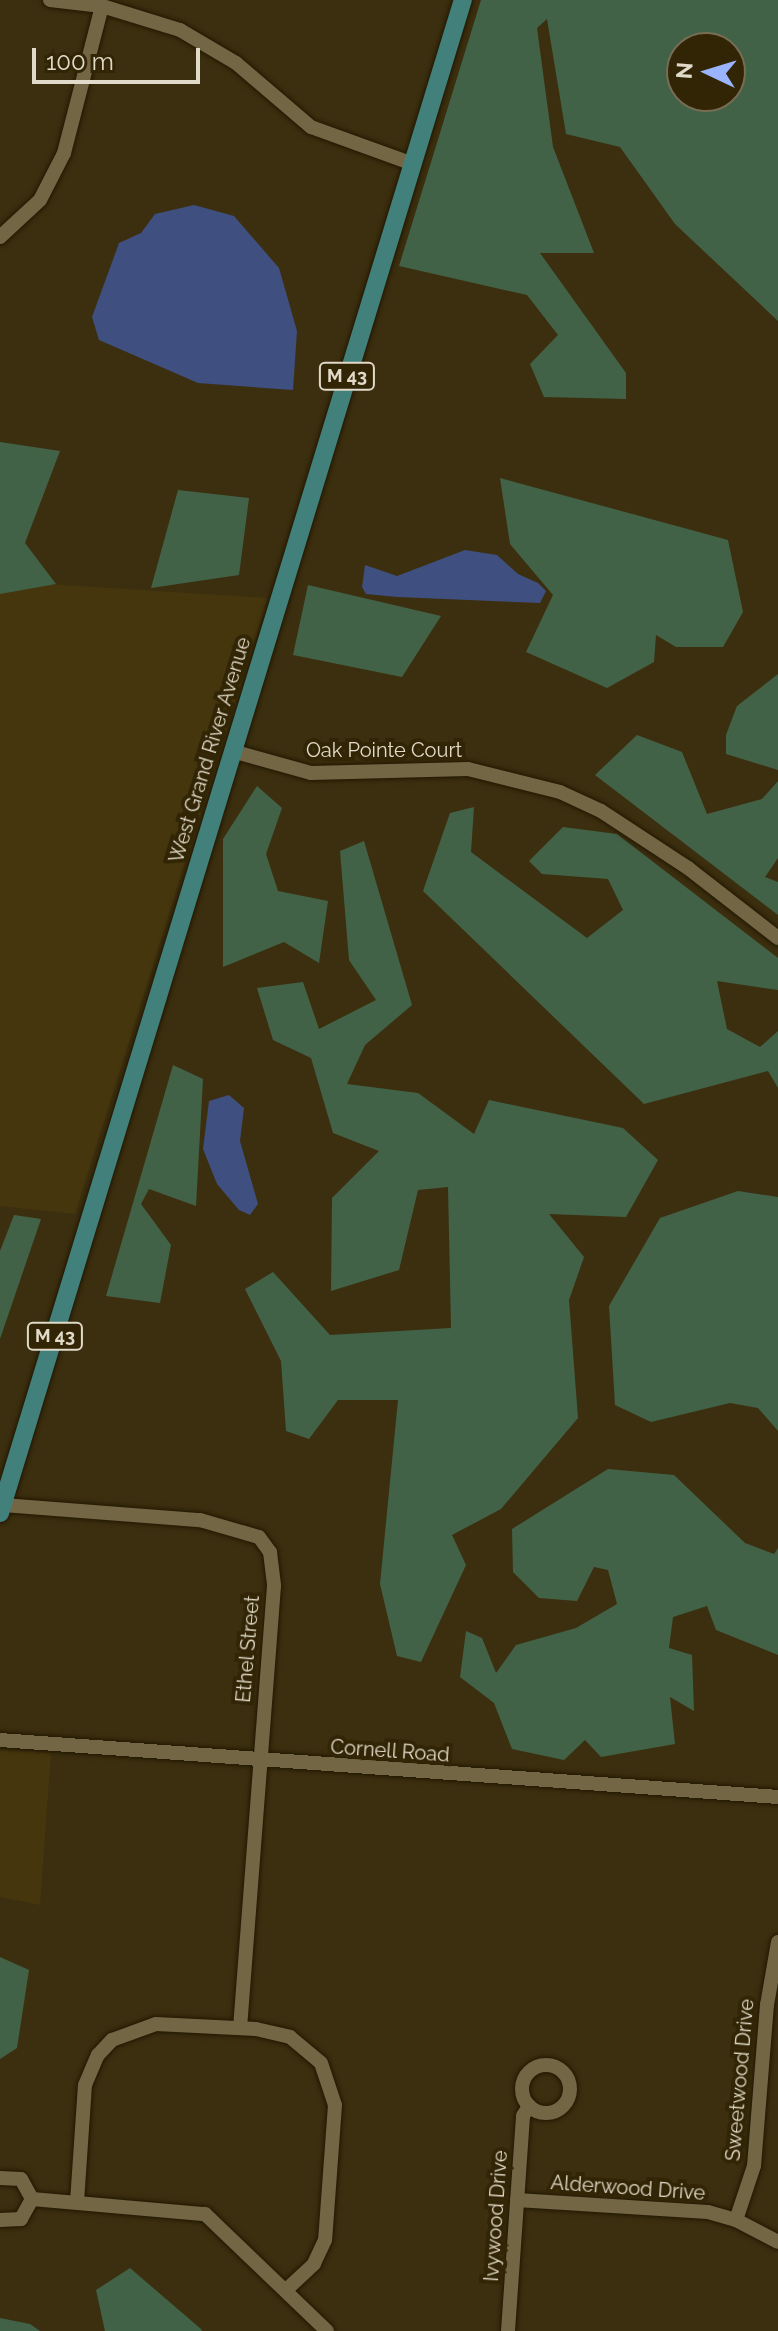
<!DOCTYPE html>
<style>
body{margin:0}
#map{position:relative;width:778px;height:2331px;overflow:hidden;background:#3c2f0f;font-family:Raleway,sans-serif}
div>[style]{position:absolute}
.built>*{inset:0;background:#45360d}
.green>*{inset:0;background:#426247}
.water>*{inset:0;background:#3e4f80}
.roads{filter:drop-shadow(0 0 2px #211802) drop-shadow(0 0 2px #211802)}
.minor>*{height:14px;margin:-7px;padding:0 7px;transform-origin:7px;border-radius:7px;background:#736645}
.minor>.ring{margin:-7px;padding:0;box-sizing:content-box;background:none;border:14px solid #736645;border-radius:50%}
.major>*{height:18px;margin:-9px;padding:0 9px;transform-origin:9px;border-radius:9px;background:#41807b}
span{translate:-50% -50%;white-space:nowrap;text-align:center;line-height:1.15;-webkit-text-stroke:8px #312505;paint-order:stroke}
.shield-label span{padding:2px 6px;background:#312505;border:2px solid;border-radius:6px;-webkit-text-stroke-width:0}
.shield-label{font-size:18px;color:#e1dac8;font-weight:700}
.street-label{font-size:20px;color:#e1dac8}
.north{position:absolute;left:666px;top:32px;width:80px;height:80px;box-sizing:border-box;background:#312505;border:2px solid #776d53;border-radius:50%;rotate:274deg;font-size:22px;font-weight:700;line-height:32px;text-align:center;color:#e1dac8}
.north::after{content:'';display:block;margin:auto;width:28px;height:36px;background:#9ab5fd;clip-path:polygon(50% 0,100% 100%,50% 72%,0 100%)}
.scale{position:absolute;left:32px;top:48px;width:168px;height:36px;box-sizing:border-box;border:4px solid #e1dac8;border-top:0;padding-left:10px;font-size:24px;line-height:28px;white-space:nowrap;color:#e1dac8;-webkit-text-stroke:6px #312505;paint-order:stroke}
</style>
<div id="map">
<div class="built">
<div style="clip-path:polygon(0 581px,268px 598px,75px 1214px,0 1206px)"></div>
<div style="clip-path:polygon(0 1750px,51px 1753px,40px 1905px,0 1897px)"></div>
</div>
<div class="green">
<div style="clip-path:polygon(evenodd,481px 0,778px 0,778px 321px,675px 224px,620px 147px,566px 134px,547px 19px,537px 28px,553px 147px,594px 253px,540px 253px,626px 373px,626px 399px,544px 397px,530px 364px,558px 335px,527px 295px,399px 266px,481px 0,682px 48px,730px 48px,730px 96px,682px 96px,682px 48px)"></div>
<div style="clip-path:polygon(0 442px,60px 451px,25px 543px,56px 584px,0 594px)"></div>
<div style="clip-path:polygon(500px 478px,728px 540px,743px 612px,723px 647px,676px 647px,656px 635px,654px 662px,607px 688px,526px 652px,553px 595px,510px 544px)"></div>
<div style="clip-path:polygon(178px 490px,249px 498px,239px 575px,151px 588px)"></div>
<div style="clip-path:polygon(308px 585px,441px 616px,402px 677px,293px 655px)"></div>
<div style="clip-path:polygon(778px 674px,778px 770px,726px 754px,726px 735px,737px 706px)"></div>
<div style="clip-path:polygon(637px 735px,682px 752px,707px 814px,762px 799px,778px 781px,778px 858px,765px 877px,778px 882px,778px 915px,595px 775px)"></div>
<div style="clip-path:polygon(257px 786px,282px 808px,266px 854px,278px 891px,328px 901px,319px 963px,284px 942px,223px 967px,223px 839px)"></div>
<div style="clip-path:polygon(474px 807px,471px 852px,587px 938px,623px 910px,608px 879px,542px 874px,529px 861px,563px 827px,617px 834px,778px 958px,778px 990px,717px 981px,727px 1029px,760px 1047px,778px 1031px,778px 1088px,768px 1071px,644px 1104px,423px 891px,450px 813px)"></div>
<div style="clip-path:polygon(364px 841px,412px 1005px,365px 1045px,347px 1084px,418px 1093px,474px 1134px,489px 1100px,623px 1128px,658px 1160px,626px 1217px,549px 1214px,584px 1257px,569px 1300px,578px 1418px,501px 1509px,452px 1535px,466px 1565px,421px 1662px,397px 1656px,380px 1584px,398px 1400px,338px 1400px,309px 1439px,286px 1431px,281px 1361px,245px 1289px,273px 1272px,330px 1335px,451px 1328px,448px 1187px,418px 1190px,399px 1270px,331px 1291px,332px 1198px,379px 1151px,333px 1133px,311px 1058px,273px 1040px,257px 988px,303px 982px,319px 1029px,376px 1000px,349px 960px,340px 851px)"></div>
<div style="clip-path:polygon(173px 1065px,203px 1079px,196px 1206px,149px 1189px,141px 1204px,171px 1245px,160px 1303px,106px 1296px)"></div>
<div style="clip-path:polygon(738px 1191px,778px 1197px,778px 1431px,758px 1408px,730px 1403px,651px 1422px,615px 1405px,609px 1306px,660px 1218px)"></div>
<div style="clip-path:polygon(14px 1215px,41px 1219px,0 1339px,0 1251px)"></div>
<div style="clip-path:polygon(608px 1469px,674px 1475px,745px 1543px,774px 1554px,778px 1548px,778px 1655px,716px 1630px,707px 1606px,673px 1617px,669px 1648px,692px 1655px,694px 1711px,670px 1697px,675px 1744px,601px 1757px,585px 1740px,564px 1760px,512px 1749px,494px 1703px,460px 1677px,466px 1631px,482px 1638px,496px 1673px,516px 1645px,576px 1628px,617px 1604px,608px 1570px,594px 1567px,577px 1601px,539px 1598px,513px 1572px,512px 1529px)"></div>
<div style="clip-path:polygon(0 1957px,29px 1970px,17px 2048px,0 2059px)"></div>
<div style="clip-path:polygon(130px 2268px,201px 2329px,202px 2331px,105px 2331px,96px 2290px)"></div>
<div style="clip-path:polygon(0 2318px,30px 2324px,40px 2331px,0 2331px)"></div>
</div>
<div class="water">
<div style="clip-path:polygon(194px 205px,234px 216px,279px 268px,297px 331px,293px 390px,198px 383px,99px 340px,92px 317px,119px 243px,141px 233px,155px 214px)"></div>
<div style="clip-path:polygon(465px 550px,497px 555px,518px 574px,538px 583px,546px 591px,540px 603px,397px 597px,366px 594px,362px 587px,365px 565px,397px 576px)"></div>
<div style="clip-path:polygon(229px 1095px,244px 1108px,240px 1141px,258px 1204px,250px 1215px,239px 1210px,217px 1184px,203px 1149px,209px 1101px)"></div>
</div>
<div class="roads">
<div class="minor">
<div style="left:50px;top:0;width:52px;rotate:6.6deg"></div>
<div style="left:102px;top:6px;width:82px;rotate:17.1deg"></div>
<div style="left:180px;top:30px;width:65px;rotate:30.5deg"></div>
<div style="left:236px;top:63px;width:99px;rotate:40.5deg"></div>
<div style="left:311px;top:127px;width:109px;rotate:19.9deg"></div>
<div style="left:0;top:237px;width:54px;rotate:-42.8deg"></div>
<div style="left:40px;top:200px;width:53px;rotate:-62.9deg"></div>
<div style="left:64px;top:153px;width:152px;rotate:-75.5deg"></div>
<div style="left:232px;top:751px;width:82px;rotate:15.6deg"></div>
<div style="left:311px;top:773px;width:157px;rotate:-1.5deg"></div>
<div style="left:468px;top:769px;width:95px;rotate:14deg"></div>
<div style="left:560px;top:792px;width:45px;rotate:24.9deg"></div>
<div style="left:601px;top:811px;width:104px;rotate:33.2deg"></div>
<div style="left:688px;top:868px;width:114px;rotate:37.9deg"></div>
<div style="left:3px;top:1505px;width:198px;rotate:4.4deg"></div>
<div style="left:200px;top:1520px;width:61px;rotate:16.1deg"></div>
<div style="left:259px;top:1537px;width:19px;rotate:54deg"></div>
<div style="left:270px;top:1552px;width:34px;rotate:83deg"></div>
<div style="left:274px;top:1586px;width:443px;rotate:94.4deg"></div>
<div style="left:0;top:1740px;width:780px;rotate:4.19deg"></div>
<div class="ring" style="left:522px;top:2065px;width:34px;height:34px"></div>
<div style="left:0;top:2178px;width:21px;rotate:3deg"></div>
<div style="left:21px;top:2179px;width:23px;rotate:61deg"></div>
<div style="left:32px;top:2199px;width:23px;rotate:119deg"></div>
<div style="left:21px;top:2219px;width:21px;rotate:177deg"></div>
<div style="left:32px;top:2199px;width:174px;rotate:5deg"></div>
<div style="left:205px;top:2214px;width:169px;rotate:43.8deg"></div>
<div style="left:517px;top:2200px;width:191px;rotate:3.6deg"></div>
<div style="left:708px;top:2212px;width:29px;rotate:16deg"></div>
<div style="left:736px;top:2220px;width:47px;rotate:27.6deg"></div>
<div style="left:77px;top:2202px;width:117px;rotate:-86.1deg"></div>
<div style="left:85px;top:2085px;width:33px;rotate:-67deg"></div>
<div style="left:98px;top:2055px;width:21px;rotate:-47deg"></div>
<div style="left:112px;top:2040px;width:47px;rotate:-20deg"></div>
<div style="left:156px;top:2024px;width:100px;rotate:2.9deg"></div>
<div style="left:256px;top:2029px;width:35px;rotate:13deg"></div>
<div style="left:290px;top:2037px;width:40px;rotate:40deg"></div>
<div style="left:321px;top:2063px;width:44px;rotate:71.6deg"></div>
<div style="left:335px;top:2105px;width:135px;rotate:94.2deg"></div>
<div style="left:325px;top:2240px;width:26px;rotate:115deg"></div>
<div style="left:314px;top:2264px;width:37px;rotate:137deg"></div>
<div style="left:736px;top:2220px;width:57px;rotate:-71.6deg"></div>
<div style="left:754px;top:2166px;width:162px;rotate:-85.4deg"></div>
<div style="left:767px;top:2005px;width:64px;rotate:-80.1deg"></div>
<div style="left:508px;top:2331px;width:216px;rotate:-86deg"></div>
<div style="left:523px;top:2116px;width:12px;rotate:-59deg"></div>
</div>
<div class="major">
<div style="left:0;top:1513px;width:1582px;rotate:-72.99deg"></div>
</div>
</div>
<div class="shield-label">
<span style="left:347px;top:376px">M 43</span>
<span style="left:55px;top:1336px">M 43</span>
</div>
<div class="street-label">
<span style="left:210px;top:750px;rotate:-73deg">West Grand River Avenue</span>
<span style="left:384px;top:750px">Oak Pointe Court</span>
<span style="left:248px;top:1649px;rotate:-85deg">Ethel Street</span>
<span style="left:390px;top:1751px;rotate:4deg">Cornell Road</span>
<span style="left:740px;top:2080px;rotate:-85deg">Sweetwood Drive</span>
<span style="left:628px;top:2188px;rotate:4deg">Alderwood Drive</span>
<span style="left:496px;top:2216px;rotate:-86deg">Ivywood Drive</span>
</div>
<div class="north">N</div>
<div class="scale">100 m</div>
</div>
